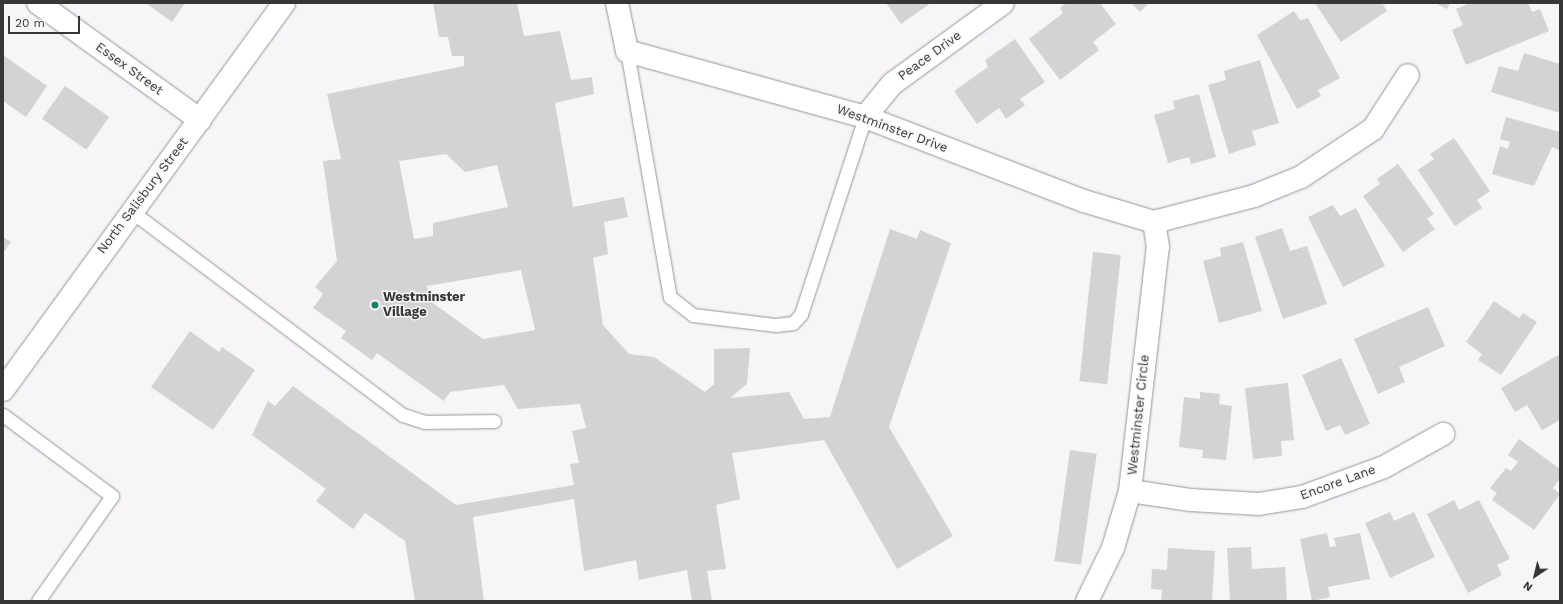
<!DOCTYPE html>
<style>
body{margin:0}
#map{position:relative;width:1563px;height:604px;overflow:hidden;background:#f7f5f8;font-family:"Work Sans",sans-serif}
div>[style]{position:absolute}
.building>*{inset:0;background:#d4d2d5;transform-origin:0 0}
.roads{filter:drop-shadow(0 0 1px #969497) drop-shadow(0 0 1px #969497)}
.service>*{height:13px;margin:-6.5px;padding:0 6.5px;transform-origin:6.5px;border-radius:6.5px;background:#fff}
.minor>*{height:22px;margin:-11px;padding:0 11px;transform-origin:11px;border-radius:11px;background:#fff}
.tertiary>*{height:22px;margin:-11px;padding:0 11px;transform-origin:11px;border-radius:11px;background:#fff}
.dots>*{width:11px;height:11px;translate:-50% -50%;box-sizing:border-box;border:2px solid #f7f5f8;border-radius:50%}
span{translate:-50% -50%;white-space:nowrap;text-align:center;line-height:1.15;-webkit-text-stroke:3px #f7f5f8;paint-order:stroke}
.street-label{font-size:13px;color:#373738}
.poi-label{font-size:13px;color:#373738;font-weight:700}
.left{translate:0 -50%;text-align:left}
.frame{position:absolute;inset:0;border:4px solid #373738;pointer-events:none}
.north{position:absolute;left:1515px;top:556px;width:40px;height:40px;-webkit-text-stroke:3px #f7f5f8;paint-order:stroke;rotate:215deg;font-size:11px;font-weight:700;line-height:16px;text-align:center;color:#373738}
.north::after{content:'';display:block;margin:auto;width:14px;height:18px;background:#373738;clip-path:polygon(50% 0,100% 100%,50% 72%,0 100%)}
.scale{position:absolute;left:8px;top:16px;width:72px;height:18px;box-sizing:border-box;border:2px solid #373738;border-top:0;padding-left:5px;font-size:12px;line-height:14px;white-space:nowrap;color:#373738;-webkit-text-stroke:3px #f7f5f8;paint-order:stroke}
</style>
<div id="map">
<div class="building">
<div style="clip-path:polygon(146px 3px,185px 3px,172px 22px)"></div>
<div style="clip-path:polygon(evenodd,433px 3px,517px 3px,524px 36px,560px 31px,571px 80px,592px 77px,594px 94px,555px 103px,573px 207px,624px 197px,628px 217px,604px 222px,608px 254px,593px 258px,603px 325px,629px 354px,654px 357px,705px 392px,714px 384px,714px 349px,750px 348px,747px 384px,730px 398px,789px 392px,804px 419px,830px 417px,890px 229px,917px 239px,920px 230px,951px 243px,889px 427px,953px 536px,897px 569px,824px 440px,732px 453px,740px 499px,716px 505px,726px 569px,707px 571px,712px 601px,692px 601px,687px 570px,639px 580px,636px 560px,584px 571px,574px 499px,473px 517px,484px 601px,415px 601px,405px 541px,365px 513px,353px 529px,316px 501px,326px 489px,252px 435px,268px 401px,275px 406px,293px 386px,456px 505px,574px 485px,570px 464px,579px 463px,572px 431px,586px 428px,580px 404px,518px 409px,504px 385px,450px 392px,444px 401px,377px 353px,372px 360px,341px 338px,346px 331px,313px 308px,323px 294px,315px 287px,337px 261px,323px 161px,341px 159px,327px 94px,464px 66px,464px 56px,452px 56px,448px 37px,439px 37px,433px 3px,446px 154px,465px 172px,497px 165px,508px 207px,433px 223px,433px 236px,414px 239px,399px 161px,446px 154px,433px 3px,521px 270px,535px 330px,483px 339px,430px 301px,427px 286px,521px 270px)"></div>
<div style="clip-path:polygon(886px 3px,931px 3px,901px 24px)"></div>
<div style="clip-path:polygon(1066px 3px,1100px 3px,1116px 24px,1093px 42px,1099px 50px,1060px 80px,1029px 39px,1063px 13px,1060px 8px)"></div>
<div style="clip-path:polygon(1131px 3px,1149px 3px,1140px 12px)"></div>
<div style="clip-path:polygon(1315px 3px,1382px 3px,1387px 11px,1341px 42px)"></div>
<div style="clip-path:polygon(1435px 3px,1450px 3px,1447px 9px)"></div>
<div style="clip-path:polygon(1470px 3px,1528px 3px,1532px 12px,1540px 9px,1549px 31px,1466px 65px,1452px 30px,1463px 25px,1456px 9px)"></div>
<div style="clip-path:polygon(1294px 11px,1300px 20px,1308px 18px,1340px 78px,1318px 90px,1321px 96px,1297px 109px,1257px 35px)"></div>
<div style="clip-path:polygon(1015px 39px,1045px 82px,1020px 99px,1025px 105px,1006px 119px,999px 108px,977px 124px,954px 91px,988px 67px,985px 60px)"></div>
<div style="clip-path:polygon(1524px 53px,1560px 64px,1560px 113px,1491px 92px,1499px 66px,1518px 71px)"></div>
<div style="clip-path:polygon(3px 55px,47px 86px,26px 117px,3px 101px)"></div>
<div style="clip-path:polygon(1260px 60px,1279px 123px,1252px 131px,1256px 145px,1229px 154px,1208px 85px,1226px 80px,1224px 71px)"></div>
<div style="left:65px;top:86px;width:54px;height:40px;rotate:35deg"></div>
<div style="clip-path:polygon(1199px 94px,1216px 157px,1191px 164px,1189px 157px,1168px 163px,1154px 115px,1175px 109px,1173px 101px)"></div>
<div style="clip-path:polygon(1506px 117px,1560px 132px,1560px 150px,1552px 147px,1534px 186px,1492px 174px,1500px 146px,1508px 149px,1510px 142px,1500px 139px)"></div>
<div style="clip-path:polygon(1454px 138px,1490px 191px,1477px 200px,1482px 208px,1455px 226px,1418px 170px,1434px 159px,1430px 154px)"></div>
<div style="clip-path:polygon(1398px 164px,1434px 214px,1427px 219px,1435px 229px,1403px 252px,1363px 196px,1380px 184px,1377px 179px)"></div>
<div style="clip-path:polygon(1333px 205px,1340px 216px,1356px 208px,1385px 266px,1343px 287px,1308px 217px)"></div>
<div style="clip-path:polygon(1282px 228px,1290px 251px,1307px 246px,1327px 304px,1283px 319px,1255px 237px)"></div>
<div style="clip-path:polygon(3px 237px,11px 242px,3px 253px)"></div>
<div style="clip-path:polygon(1243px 242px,1262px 311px,1219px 323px,1203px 261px,1221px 256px,1220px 248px)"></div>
<div style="left:1093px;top:252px;width:28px;height:130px;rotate:6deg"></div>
<div style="clip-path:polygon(1494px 301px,1519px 318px,1523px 313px,1537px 322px,1501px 375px,1478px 360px,1482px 354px,1466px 342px)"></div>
<div style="clip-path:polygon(1428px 307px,1445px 346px,1399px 367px,1405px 382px,1378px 394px,1354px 339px)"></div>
<div style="clip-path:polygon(190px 331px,219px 352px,222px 347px,255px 370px,213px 430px,151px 387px)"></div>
<div style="clip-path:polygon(1560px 354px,1560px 420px,1542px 430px,1527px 405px,1515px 412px,1501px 388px)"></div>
<div style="clip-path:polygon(1341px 358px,1370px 424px,1345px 435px,1340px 425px,1326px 431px,1302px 375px)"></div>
<div style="clip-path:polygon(1288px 383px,1294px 440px,1281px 441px,1282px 456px,1253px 459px,1245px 388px)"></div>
<div style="clip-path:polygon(1200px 392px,1220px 394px,1219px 404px,1232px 406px,1226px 460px,1202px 458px,1203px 450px,1179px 447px,1184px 397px,1200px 399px)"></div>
<div style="clip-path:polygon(1519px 439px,1560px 469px,1560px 479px,1553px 488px,1560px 494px,1534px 530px,1492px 500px,1497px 493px,1490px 488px,1506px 468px,1511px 471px,1518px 462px,1508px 455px)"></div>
<div style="left:1070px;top:450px;width:27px;height:112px;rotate:8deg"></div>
<div style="clip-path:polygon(1454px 500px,1459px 510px,1479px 500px,1510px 559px,1497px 565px,1502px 575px,1468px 593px,1427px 514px)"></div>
<div style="clip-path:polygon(1390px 512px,1394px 521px,1414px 512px,1435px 557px,1390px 578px,1365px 523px)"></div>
<div style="clip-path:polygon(1327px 533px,1330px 547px,1336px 546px,1334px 538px,1360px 533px,1370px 579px,1328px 587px,1330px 597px,1312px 601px,1300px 539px)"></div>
<div style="clip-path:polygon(1251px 547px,1252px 569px,1285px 567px,1287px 601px,1230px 601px,1227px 548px)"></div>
<div style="clip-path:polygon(1168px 548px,1215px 551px,1212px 601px,1161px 601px,1162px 590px,1151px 589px,1152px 569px,1167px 570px)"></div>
</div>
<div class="roads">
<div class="service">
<div style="left:627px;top:51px;width:250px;rotate:80.1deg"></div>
<div style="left:670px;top:297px;width:29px;rotate:38deg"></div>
<div style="left:693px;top:315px;width:84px;rotate:6.9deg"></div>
<div style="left:776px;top:325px;width:17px;rotate:-7deg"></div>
<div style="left:793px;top:323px;width:12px;rotate:-48deg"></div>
<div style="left:801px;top:314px;width:207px;rotate:-72deg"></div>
<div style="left:131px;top:211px;width:340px;rotate:36.9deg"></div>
<div style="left:403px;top:415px;width:22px;rotate:18deg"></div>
<div style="left:424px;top:422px;width:70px;rotate:-0.8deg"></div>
<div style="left:3px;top:415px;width:136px;rotate:36.6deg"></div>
<div style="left:112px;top:496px;width:128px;rotate:125.2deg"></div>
</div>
<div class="minor">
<div style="left:38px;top:3px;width:200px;rotate:35.8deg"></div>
<div style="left:617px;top:3px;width:49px;rotate:78.2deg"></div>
<div style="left:627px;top:51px;width:247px;rotate:15.5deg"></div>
<div style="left:865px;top:117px;width:235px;rotate:21deg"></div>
<div style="left:1084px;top:201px;width:73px;rotate:16.7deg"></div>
<div style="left:865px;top:117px;width:43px;rotate:-50.7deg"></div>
<div style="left:892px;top:84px;width:137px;rotate:-36.1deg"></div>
<div style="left:1154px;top:222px;width:103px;rotate:-14.6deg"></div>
<div style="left:1254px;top:196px;width:51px;rotate:-22deg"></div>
<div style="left:1301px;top:177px;width:87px;rotate:-33.7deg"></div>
<div style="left:1373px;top:129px;width:64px;rotate:-57.1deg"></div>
<div style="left:1130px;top:491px;width:62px;rotate:8.4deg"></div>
<div style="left:1191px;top:500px;width:68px;rotate:3.4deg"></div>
<div style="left:1259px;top:504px;width:44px;rotate:-9.2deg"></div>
<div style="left:1302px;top:497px;width:87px;rotate:-20.1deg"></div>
<div style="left:1384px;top:467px;width:68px;rotate:-29.2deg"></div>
<div style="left:1087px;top:601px;width:59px;rotate:-63.9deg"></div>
<div style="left:1113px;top:548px;width:59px;rotate:-73.4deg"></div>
<div style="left:1130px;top:491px;width:246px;rotate:-83.5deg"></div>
<div style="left:1158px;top:247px;width:25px;rotate:-99deg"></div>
</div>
<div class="tertiary">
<div style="left:3px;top:390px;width:478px;rotate:-54deg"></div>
</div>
</div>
<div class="dots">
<div style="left:375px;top:305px;background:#158665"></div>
</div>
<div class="street-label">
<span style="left:930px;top:56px;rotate:-36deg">Peace Drive</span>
<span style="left:129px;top:69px;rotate:36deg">Essex Street</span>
<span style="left:892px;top:129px;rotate:20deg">Westminster Drive</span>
<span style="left:143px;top:196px;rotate:-53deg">North Salisbury Street</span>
<span style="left:1139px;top:415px;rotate:-84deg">Westminster Circle</span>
<span style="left:1338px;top:483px;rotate:-20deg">Encore Lane</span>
</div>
<div class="poi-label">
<span class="left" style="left:383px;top:305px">Westminster<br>Village</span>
</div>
<div class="frame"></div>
<div class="north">N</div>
<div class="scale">20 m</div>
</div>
